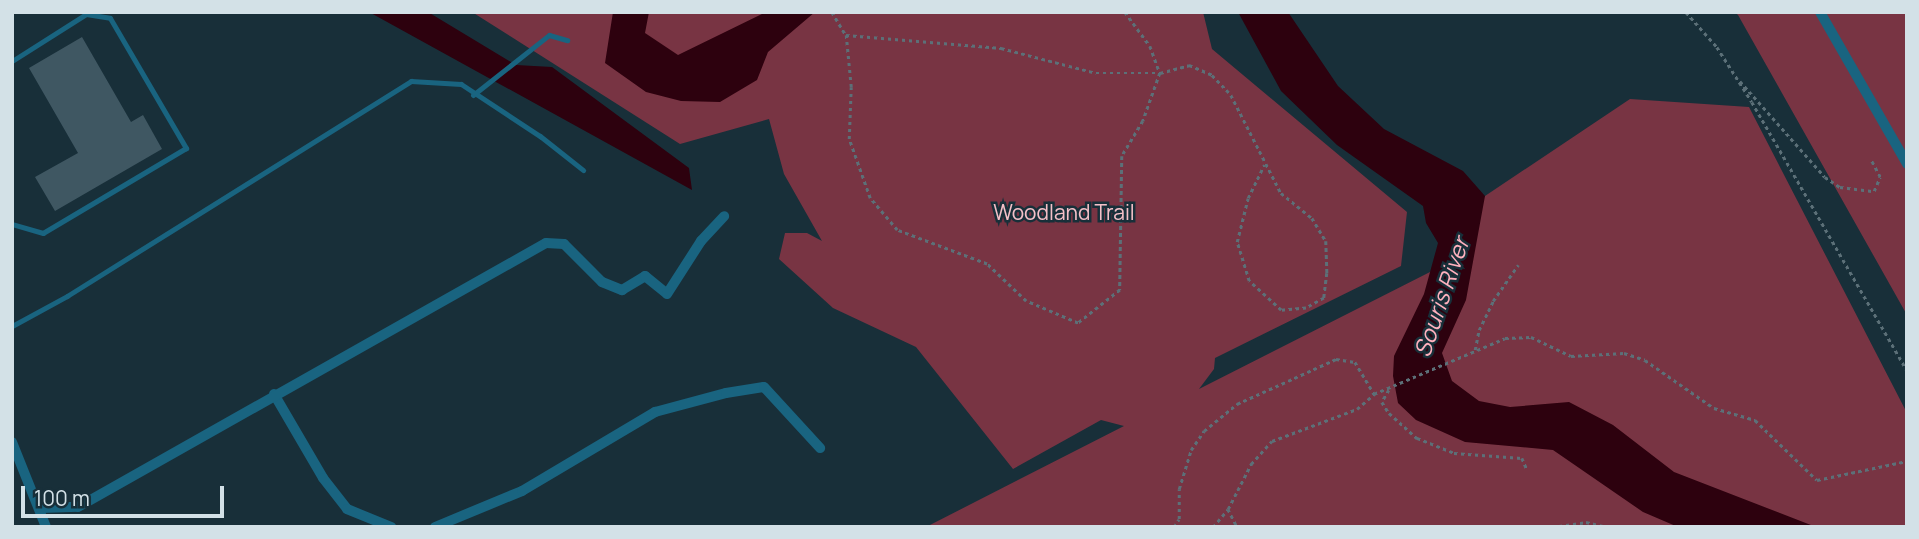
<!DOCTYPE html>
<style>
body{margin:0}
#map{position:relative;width:1919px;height:539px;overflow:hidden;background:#182f39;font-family:Manrope,sans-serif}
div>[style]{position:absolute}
.green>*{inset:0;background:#783443}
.water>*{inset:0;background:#2d010e}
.building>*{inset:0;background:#3f5762}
.path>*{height:2.5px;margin-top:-1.25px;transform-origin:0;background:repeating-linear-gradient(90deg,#5c7078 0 3.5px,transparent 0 7px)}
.lane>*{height:5px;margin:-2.5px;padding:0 2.5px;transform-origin:2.5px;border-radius:2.5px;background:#196480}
.street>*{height:10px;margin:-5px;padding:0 5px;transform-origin:5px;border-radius:5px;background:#196480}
span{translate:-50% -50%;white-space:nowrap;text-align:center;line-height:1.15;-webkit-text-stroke:5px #182f39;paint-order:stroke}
.park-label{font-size:21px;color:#f5c0c8}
.water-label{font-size:23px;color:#ffb1be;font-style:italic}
.frame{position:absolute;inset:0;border:14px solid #d3e1e7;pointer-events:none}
.scale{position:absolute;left:21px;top:486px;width:203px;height:32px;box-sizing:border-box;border:4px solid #d3e1e7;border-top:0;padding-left:9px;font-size:21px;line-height:24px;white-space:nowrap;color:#d3e1e7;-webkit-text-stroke:5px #182f39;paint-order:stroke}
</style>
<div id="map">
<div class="green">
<div style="clip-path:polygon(472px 12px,1203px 12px,1212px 49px,1407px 212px,1401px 266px,1215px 358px,1214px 369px,1199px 389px,1432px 271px,1485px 196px,1630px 99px,1749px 107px,1907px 413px,1907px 527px,926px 527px,1124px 426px,1101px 420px,1013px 469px,916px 347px,833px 308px,779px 259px,785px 233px,807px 233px,822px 241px,784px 174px,769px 119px,680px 144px)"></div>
<div style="clip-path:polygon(1735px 12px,1907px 12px,1907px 315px,1738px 15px)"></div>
</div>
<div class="water">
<div style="clip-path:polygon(369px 12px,428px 12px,516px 65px,552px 67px,689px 168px,692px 190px)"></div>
<div style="clip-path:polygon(613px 12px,649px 12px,645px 33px,678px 55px,766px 12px,815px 12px,768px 52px,757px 80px,720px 102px,681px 101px,646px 92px,605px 63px)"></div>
<div style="clip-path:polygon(1238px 12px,1288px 12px,1338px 86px,1384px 129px,1463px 171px,1485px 196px,1466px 300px,1442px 353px,1452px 381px,1479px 401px,1510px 407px,1569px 402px,1613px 425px,1674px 472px,1816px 527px,1678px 527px,1643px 512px,1553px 450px,1465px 442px,1416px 420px,1398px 403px,1393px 376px,1394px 356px,1424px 294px,1438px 243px,1426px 223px,1423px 206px,1337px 145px,1281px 91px)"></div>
</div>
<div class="building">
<div style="clip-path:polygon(82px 37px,131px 122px,143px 115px,162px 149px,55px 211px,35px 177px,78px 153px,29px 68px)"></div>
</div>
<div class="path">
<div style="left:832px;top:12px;width:27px;rotate:59deg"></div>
<div style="left:1125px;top:12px;width:42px;rotate:53.7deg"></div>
<div style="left:1150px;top:46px;width:29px;rotate:70deg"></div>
<div style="left:1160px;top:73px;width:30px;rotate:-15deg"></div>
<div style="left:1189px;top:65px;width:25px;rotate:23deg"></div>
<div style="left:1212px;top:75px;width:28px;rotate:46deg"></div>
<div style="left:1231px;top:95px;width:110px;rotate:63deg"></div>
<div style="left:1281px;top:193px;width:40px;rotate:39deg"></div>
<div style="left:1312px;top:218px;width:27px;rotate:59deg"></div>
<div style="left:1326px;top:241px;width:32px;rotate:88deg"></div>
<div style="left:1327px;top:273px;width:25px;rotate:97deg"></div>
<div style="left:1324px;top:298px;width:21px;rotate:151deg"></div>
<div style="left:1306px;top:308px;width:25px;rotate:175deg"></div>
<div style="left:1281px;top:310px;width:43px;rotate:-137.8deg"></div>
<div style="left:1249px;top:281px;width:41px;rotate:-107.1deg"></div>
<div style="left:1237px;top:242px;width:45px;rotate:-76deg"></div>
<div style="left:1248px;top:198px;width:37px;rotate:-64deg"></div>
<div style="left:1686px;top:12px;width:47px;rotate:48.5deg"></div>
<div style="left:1717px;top:47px;width:65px;rotate:57.5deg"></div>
<div style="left:1752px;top:102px;width:310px;rotate:60deg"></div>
<div style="left:846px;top:35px;width:156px;rotate:4.8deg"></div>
<div style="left:1001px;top:48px;width:98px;rotate:14.7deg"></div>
<div style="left:1096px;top:73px;width:64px"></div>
<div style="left:1160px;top:73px;width:51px;rotate:109.5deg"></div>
<div style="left:1143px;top:121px;width:41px;rotate:121deg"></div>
<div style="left:1122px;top:156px;width:134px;rotate:90.9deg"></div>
<div style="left:1120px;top:290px;width:53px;rotate:141.8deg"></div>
<div style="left:1078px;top:323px;width:56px;rotate:-157.1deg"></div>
<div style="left:1026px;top:301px;width:54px;rotate:-136.5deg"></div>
<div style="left:987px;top:264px;width:96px;rotate:-159.3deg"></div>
<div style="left:897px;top:230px;width:42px;rotate:-130.2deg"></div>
<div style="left:870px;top:198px;width:63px;rotate:-109.6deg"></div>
<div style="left:849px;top:139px;width:52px;rotate:-87.8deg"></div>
<div style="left:851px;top:87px;width:52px;rotate:-95.5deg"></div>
<div style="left:1740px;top:81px;width:128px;rotate:48.5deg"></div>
<div style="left:1825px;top:177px;width:18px;rotate:34deg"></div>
<div style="left:1840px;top:187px;width:34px;rotate:7deg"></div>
<div style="left:1874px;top:191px;width:15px;rotate:-67deg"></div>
<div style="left:1880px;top:177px;width:19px;rotate:-118deg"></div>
<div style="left:1475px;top:350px;width:20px;rotate:-79deg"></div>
<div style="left:1479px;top:330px;width:32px;rotate:-64deg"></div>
<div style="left:1493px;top:301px;width:44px;rotate:-55.2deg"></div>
<div style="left:1389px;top:390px;width:14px;rotate:120deg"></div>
<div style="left:1382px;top:402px;width:13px;rotate:58deg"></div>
<div style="left:1389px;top:413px;width:38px;rotate:42deg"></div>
<div style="left:1417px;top:438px;width:40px;rotate:22deg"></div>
<div style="left:1454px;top:453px;width:68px;rotate:4.2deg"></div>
<div style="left:1522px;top:458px;width:12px;rotate:66deg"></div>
<div style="left:1228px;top:509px;width:20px;rotate:63deg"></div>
<div style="left:1174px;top:527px;width:9px;rotate:-58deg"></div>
<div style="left:1179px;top:519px;width:30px;rotate:-90deg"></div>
<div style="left:1179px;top:489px;width:41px;rotate:-72.9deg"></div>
<div style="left:1191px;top:450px;width:23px;rotate:-56deg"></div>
<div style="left:1204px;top:431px;width:43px;rotate:-39.3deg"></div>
<div style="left:1237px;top:404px;width:109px;rotate:-24.4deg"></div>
<div style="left:1336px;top:359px;width:19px;rotate:9deg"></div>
<div style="left:1355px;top:362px;width:37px;rotate:59deg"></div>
<div style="left:1213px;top:527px;width:23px;rotate:-50deg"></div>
<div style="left:1228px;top:509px;width:51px;rotate:-62.9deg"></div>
<div style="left:1251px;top:464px;width:31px;rotate:-48deg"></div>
<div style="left:1272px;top:441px;width:91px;rotate:-20.6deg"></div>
<div style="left:1357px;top:409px;width:23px;rotate:-41deg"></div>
<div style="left:1374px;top:394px;width:142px;rotate:-23.1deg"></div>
<div style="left:1505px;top:338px;width:26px;rotate:-2deg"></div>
<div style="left:1531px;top:337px;width:44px;rotate:25.4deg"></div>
<div style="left:1571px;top:356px;width:53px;rotate:-3.2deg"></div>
<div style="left:1624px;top:353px;width:22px;rotate:18deg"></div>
<div style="left:1645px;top:360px;width:84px;rotate:34.8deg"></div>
<div style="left:1714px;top:408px;width:43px;rotate:16.3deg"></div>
<div style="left:1755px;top:420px;width:86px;rotate:44.1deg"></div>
<div style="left:1817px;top:480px;width:92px;rotate:-11.9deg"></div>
<div style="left:1552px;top:527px;width:34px;rotate:-8deg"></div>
<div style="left:1586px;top:522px;width:23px;rotate:13deg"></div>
</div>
<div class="lane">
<div style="left:12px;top:61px;width:88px;rotate:-32.4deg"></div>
<div style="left:86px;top:14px;width:24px;rotate:9deg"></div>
<div style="left:110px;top:18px;width:151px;rotate:59.7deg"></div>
<div style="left:186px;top:148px;width:166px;rotate:149.3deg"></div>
<div style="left:43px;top:233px;width:32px;rotate:-164deg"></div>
<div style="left:473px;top:95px;width:97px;rotate:-38.3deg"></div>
<div style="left:549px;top:35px;width:19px;rotate:16deg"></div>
<div style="left:12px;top:326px;width:63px;rotate:-28.6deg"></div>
<div style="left:67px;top:296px;width:406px;rotate:-32deg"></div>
<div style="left:411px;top:81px;width:50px;rotate:3.4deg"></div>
<div style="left:461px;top:84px;width:95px;rotate:33.4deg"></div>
<div style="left:540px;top:136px;width:55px;rotate:38.3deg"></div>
</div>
<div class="street">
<div style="left:1820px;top:12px;width:175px;rotate:60.2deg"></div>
<div style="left:274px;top:394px;width:97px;rotate:59.7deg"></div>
<div style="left:323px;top:478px;width:39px;rotate:52deg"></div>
<div style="left:347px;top:509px;width:48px;rotate:22.2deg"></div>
<div style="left:12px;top:442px;width:92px;rotate:68.2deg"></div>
<div style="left:41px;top:508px;width:37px;rotate:-2deg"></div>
<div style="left:78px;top:507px;width:537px;rotate:-29.43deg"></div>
<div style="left:546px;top:243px;width:18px;rotate:3deg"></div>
<div style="left:564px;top:244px;width:54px;rotate:45deg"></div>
<div style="left:602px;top:282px;width:22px;rotate:22deg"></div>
<div style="left:622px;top:290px;width:27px;rotate:-31deg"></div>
<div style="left:645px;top:276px;width:28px;rotate:39deg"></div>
<div style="left:667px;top:294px;width:63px;rotate:-57.3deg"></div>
<div style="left:701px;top:241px;width:34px;rotate:-47deg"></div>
<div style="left:435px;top:527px;width:94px;rotate:-22.5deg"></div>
<div style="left:522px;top:491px;width:155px;rotate:-30.7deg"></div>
<div style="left:655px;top:412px;width:73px;rotate:-15deg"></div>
<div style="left:726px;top:393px;width:38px;rotate:-9deg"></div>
<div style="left:764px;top:387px;width:83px;rotate:47.4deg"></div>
</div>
<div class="park-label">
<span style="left:1064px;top:212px">Woodland Trail</span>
</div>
<div class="water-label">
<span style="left:1441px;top:297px;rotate:-71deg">Souris River</span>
</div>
<div class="frame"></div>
<div class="scale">100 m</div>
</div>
